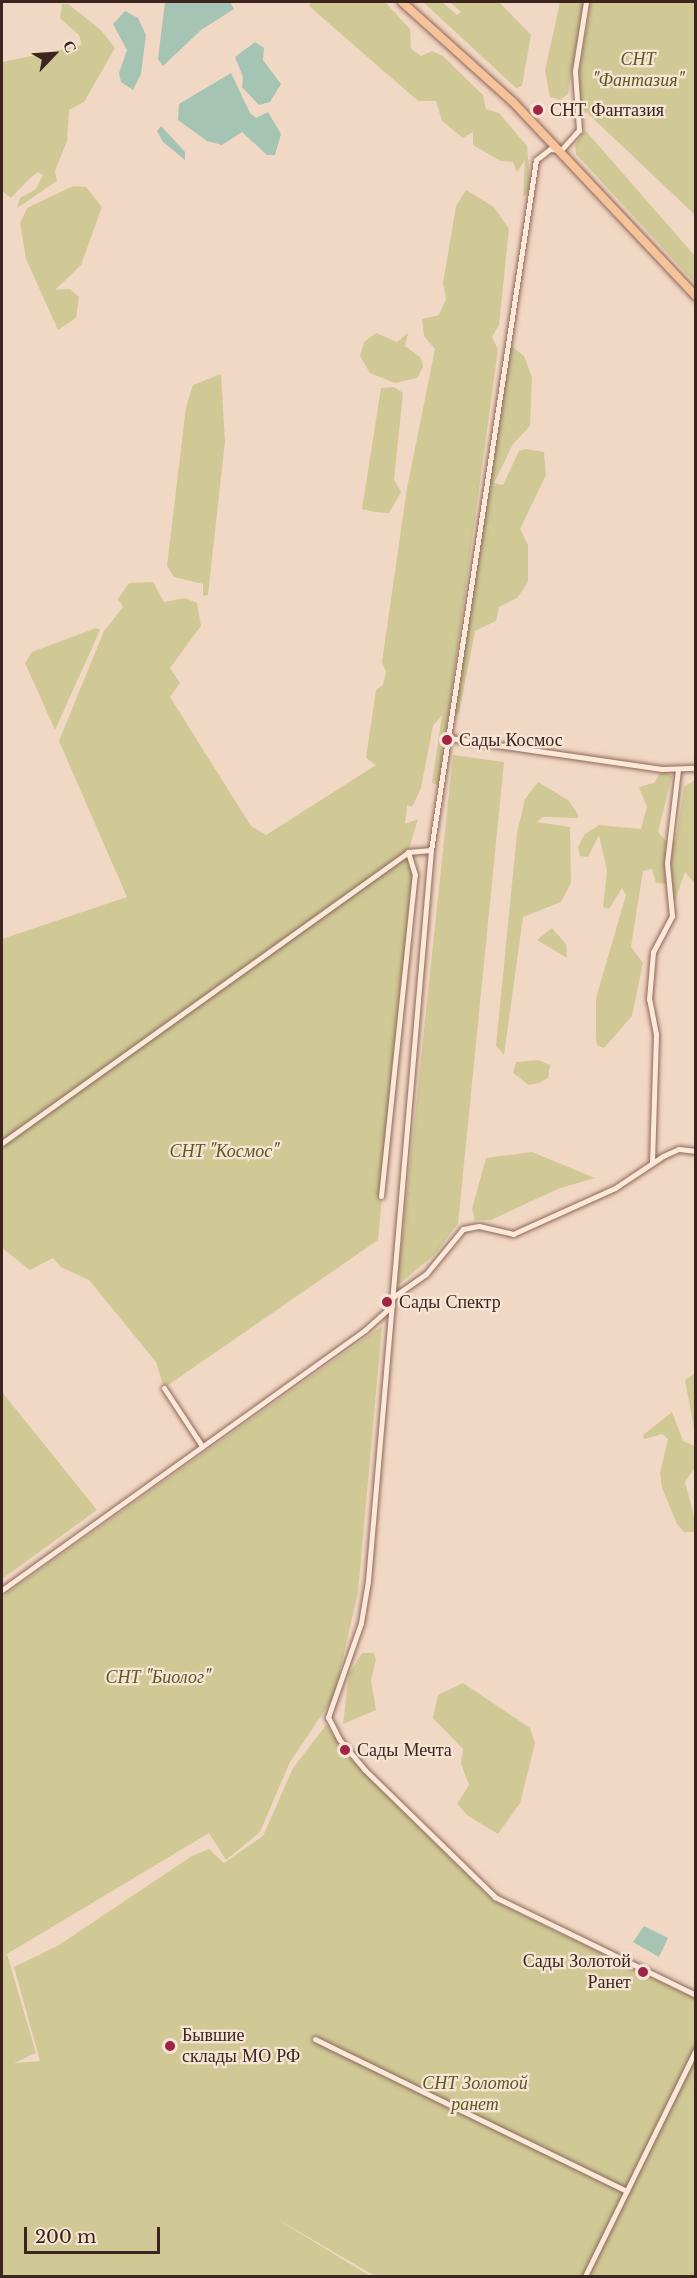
<!DOCTYPE html>
<meta charset="utf-8">
<style>
body{margin:0}
#map{position:relative;width:697px;height:2278px;overflow:hidden;background:#f1d8c4;font-family:"Libre Baskerville",serif}
div>[style]{position:absolute}
.green>*{inset:0;background:#d0c996}
.water>*{inset:0;background:#a6c4b3}
.roads{filter:drop-shadow(0 0 2px #8d6759) drop-shadow(0 0 2px #8d6759)}
.minor>*{height:5px;margin:-2.5px;padding:0 2.5px;transform-origin:2.5px;border-radius:2.5px;background:#fbe8d8}
.primary>*{height:8px;margin:-4px;padding:0 4px;transform-origin:4px;border-radius:4px;background:#f6c299}
.dots>*{width:16px;height:16px;translate:-50% -50%;box-sizing:border-box;border:3px solid #f8e4d4;border-radius:50%}
span{translate:-50% -50%;white-space:nowrap;text-align:center;line-height:1.15;-webkit-text-stroke:4.5px #f8e4d4;paint-order:stroke}
.park-label{font-size:18px;color:#5a5a23;font-style:italic}
.poi-label{font-size:18px;color:#3c251e}
.left{translate:0 -50%;text-align:left}
.right{translate:-100% -50%;text-align:right}
.frame{position:absolute;inset:0;border:3px solid #3c251e;pointer-events:none}
.north{position:absolute;left:24px;top:24px;width:60px;height:60px;-webkit-text-stroke:4px #f8e4d4;paint-order:stroke;rotate:65deg;font-size:16px;font-weight:700;line-height:24px;text-align:center;color:#3c251e}
.north::after{content:'';display:block;margin:auto;width:21px;height:27px;background:#3c251e;clip-path:polygon(50% 0,100% 100%,50% 72%,0 100%)}
.scale{position:absolute;left:24px;top:2227px;width:136px;height:27px;box-sizing:border-box;border:3px solid #3c251e;border-top:0;padding-left:8px;font-size:18px;line-height:21px;white-space:nowrap;color:#3c251e;-webkit-text-stroke:4px #f8e4d4;paint-order:stroke}
</style>
<div id="map">
<div class="green">
<div style="clip-path:polygon(310px 2px,385px 2px,410px 29px,411px 49px,421px 56px,432px 51px,443px 56px,483px 95px,486px 109px,499px 113px,527px 146px,531px 189px,523px 197px,525px 160px,517px 172px,513px 162px,501px 161px,473px 145px,473px 132px,463px 138px,442px 121px,436px 101px,418px 101px,309px 6px)"></div>
<div style="clip-path:polygon(423px 2px,442px 2px,457px 15px,461px 12px,450px 2px,499px 2px,531px 35px,522px 86px,516px 88px)"></div>
<div style="clip-path:polygon(560px 2px,584px 2px,568px 94px,560px 100px,550px 97px,545px 71px)"></div>
<div style="clip-path:polygon(591px 2px,695px 2px,695px 215px,581px 107px,579px 71px)"></div>
<div style="clip-path:polygon(62px 4px,68px 4px,101px 30px,115px 48px,84px 102px,69px 110px,67px 141px,55px 171px,57px 181px,17px 208px,20px 198px,36px 189px,43px 175px,38px 172px,30px 178px,11px 198px,2px 191px,3px 62px,82px 45px,79px 35px,60px 18px)"></div>
<div style="clip-path:polygon(585px 130px,695px 256px,695px 283px,576px 154px,575px 145px)"></div>
<div style="clip-path:polygon(73px 186px,86px 187px,102px 207px,81px 265px,55px 290px,70px 289px,79px 297px,76px 318px,58px 330px,26px 259px,20px 223px,27px 208px)"></div>
<div style="clip-path:polygon(466px 190px,494px 207px,509px 229px,499px 325px,492px 337px,498px 349px,439px 785px,432px 783px,442px 715px,433px 726px,421px 788px,412px 807px,407px 805px,405px 824px,418px 819px,408px 852px,414px 866px,378px 1240px,164px 1388px,156px 1362px,89px 1280px,61px 1267px,53px 1258px,30px 1270px,2px 1248px,2px 939px,127px 897px,59px 741px,104px 631px,123px 607px,118px 599px,129px 583px,153px 582px,164px 602px,185px 598px,197px 603px,201px 626px,170px 668px,180px 683px,170px 697px,251px 826px,266px 835px,376px 765px,366px 758px,376px 690px,383px 685px,386px 672px,382px 662px,407px 488px,435px 349px,424px 336px,422px 319px,439px 315px,446px 299px,443px 283px,456px 206px)"></div>
<div style="clip-path:polygon(376px 333px,397px 342px,408px 333px,405px 346px,421px 358px,423px 367px,417px 378px,395px 383px,370px 373px,360px 356px,364px 342px)"></div>
<div style="clip-path:polygon(510px 345px,524px 356px,532px 377px,530px 426px,513px 444px,494px 483px,503px 485px,519px 451px,526px 449px,544px 452px,546px 475px,520px 529px,528px 545px,528px 582px,517px 598px,499px 607px,496px 621px,475px 631px,459px 713px,453px 718px)"></div>
<div style="clip-path:polygon(221px 374px,225px 442px,208px 595px,203px 596px,203px 584px,174px 577px,167px 566px,186px 407px,193px 385px)"></div>
<div style="clip-path:polygon(394px 387px,403px 393px,394px 480px,401px 492px,389px 513px,375px 512px,362px 509px,381px 388px)"></div>
<div style="clip-path:polygon(96px 628px,100px 630px,55px 730px,25px 663px,32px 652px)"></div>
<div style="clip-path:polygon(453px 755px,504px 762px,458px 1224px,434px 1255px,397px 1286px)"></div>
<div style="clip-path:polygon(662px 770px,672px 776px,658px 832px,668px 843px,676px 839px,684px 787px,695px 780px,695px 884px,685px 872px,673px 906px,670px 884px,656px 883px,652px 869px,643px 871px,631px 947px,643px 963px,632px 1016px,604px 1048px,597px 1045px,596px 1037px,596px 998px,626px 895px,622px 888px,609px 909px,603px 907px,607px 871px,599px 835px,588px 857px,580px 856px,578px 847px,585px 834px,599px 825px,641px 829px,647px 807px,639px 787px,654px 783px)"></div>
<div style="clip-path:polygon(538px 782px,568px 800px,578px 814px,578px 818px,543px 817px,537px 822px,570px 827px,571px 883px,561px 902px,523px 917px,504px 1055px,496px 1046px,517px 833px,525px 799px)"></div>
<div style="clip-path:polygon(552px 928px,566px 944px,567px 958px,537px 940px)"></div>
<div style="clip-path:polygon(538px 1060px,550px 1065px,548px 1078px,539px 1083px,529px 1085px,513px 1073px,516px 1062px)"></div>
<div style="clip-path:polygon(532px 1152px,595px 1178px,560px 1188px,491px 1220px,475px 1220px,472px 1209px,486px 1158px)"></div>
<div style="clip-path:polygon(382px 1326px,358px 1592px,334px 1697px,290px 1762px,260px 1832px,226px 1860px,209px 1833px,7px 1954px,36px 2053px,14px 2063px,40px 2061px,14px 1967px,59px 1945px,192px 1856px,209px 1849px,224px 1863px,263px 1836px,293px 1768px,326px 1725px,350px 1758px,492px 1900px,695px 1999px,695px 2276px,375px 2276px,272px 2216px,370px 2276px,2px 2276px,2px 1597px)"></div>
<div style="clip-path:polygon(695px 1373px,696px 1373px,695px 1433px,685px 1380px)"></div>
<div style="clip-path:polygon(2px 1392px,97px 1510px,2px 1579px)"></div>
<div style="clip-path:polygon(672px 1412px,683px 1441px,695px 1446px,695px 1467px,685px 1482px,695px 1520px,694px 1532px,684px 1532px,677px 1524px,662px 1488px,660px 1473px,668px 1439px,662px 1434px,644px 1439px,643px 1435px)"></div>
<div style="clip-path:polygon(362px 1653px,374px 1653px,376px 1660px,371px 1680px,376px 1710px,343px 1724px,349px 1674px)"></div>
<div style="clip-path:polygon(463px 1683px,530px 1728px,535px 1743px,520px 1803px,498px 1834px,467px 1815px,457px 1804px,469px 1785px,461px 1764px,463px 1749px,433px 1718px,438px 1695px)"></div>
</div>
<div class="water">
<div style="clip-path:polygon(165px 2px,230px 2px,234px 9px,201px 30px,163px 66px,158px 59px)"></div>
<div style="clip-path:polygon(125px 11px,138px 18px,146px 35px,141px 74px,133px 90px,121px 82px,119px 73px,127px 50px,113px 24px)"></div>
<div style="clip-path:polygon(255px 42px,264px 48px,263px 60px,281px 84px,270px 102px,259px 105px,242px 87px,243px 77px,235px 57px)"></div>
<div style="clip-path:polygon(231px 73px,250px 113px,256px 118px,268px 112px,281px 134px,275px 155px,267px 155px,242px 132px,222px 145px,207px 141px,178px 120px,179px 104px)"></div>
<div style="clip-path:polygon(161px 126px,185px 152px,185px 160px,163px 142px,157px 131px)"></div>
<div style="clip-path:polygon(644px 1926px,668px 1938px,659px 1957px,633px 1942px)"></div>
</div>
<div class="roads">
<div class="minor">
<div style="left:586px;top:2px;width:70px;rotate:99.1deg"></div>
<div style="left:575px;top:71px;width:59px;rotate:86.1deg"></div>
<div style="left:579px;top:130px;width:27px;rotate:132deg"></div>
<div style="left:561px;top:150px;width:11px;rotate:-175deg"></div>
<div style="left:550px;top:149px;width:18px;rotate:142deg"></div>
<div style="left:536px;top:160px;width:698px;rotate:98.65deg"></div>
<div style="left:431px;top:850px;width:734px;rotate:94.93deg"></div>
<div style="left:368px;top:1581px;width:43px;rotate:99.5deg"></div>
<div style="left:361px;top:1623px;width:100px;rotate:109.3deg"></div>
<div style="left:328px;top:1717px;width:25px;rotate:63deg"></div>
<div style="left:339px;top:1739px;width:40px;rotate:50deg"></div>
<div style="left:365px;top:1770px;width:182px;rotate:44.3deg"></div>
<div style="left:495px;top:1897px;width:224px;rotate:26deg"></div>
<div style="left:449px;top:738px;width:215px;rotate:8.3deg"></div>
<div style="left:662px;top:769px;width:34px;rotate:-2deg"></div>
<div style="left:2px;top:1143px;width:500px;rotate:-35.6deg"></div>
<div style="left:408px;top:852px;width:23px;rotate:-5deg"></div>
<div style="left:652px;top:1162px;width:128px;rotate:-88.2deg"></div>
<div style="left:656px;top:1034px;width:36px;rotate:-101deg"></div>
<div style="left:649px;top:999px;width:47px;rotate:-85.1deg"></div>
<div style="left:653px;top:952px;width:41px;rotate:-62.2deg"></div>
<div style="left:672px;top:916px;width:53px;rotate:-95.4deg"></div>
<div style="left:667px;top:863px;width:95px;rotate:-83.3deg"></div>
<div style="left:381px;top:1196px;width:323px;rotate:-84deg"></div>
<div style="left:415px;top:875px;width:24px;rotate:-107deg"></div>
<div style="left:393px;top:1297px;width:40px;rotate:-34.9deg"></div>
<div style="left:426px;top:1274px;width:58px;rotate:-50.6deg"></div>
<div style="left:463px;top:1229px;width:16px;rotate:-11deg"></div>
<div style="left:479px;top:1226px;width:35px;rotate:13deg"></div>
<div style="left:513px;top:1234px;width:112px;rotate:-24.3deg"></div>
<div style="left:615px;top:1188px;width:58px;rotate:-33.7deg"></div>
<div style="left:663px;top:1156px;width:17px;rotate:-24deg"></div>
<div style="left:679px;top:1149px;width:17px;rotate:7deg"></div>
<div style="left:164px;top:1388px;width:69px;rotate:56.8deg"></div>
<div style="left:2px;top:1590px;width:447px;rotate:-35.6deg"></div>
<div style="left:365px;top:1330px;width:36px;rotate:-42deg"></div>
<div style="left:315px;top:2039px;width:346px;rotate:26deg"></div>
<div style="left:585px;top:2276px;width:253px;rotate:-63.9deg"></div>
</div>
<div class="primary">
<div style="left:402px;top:2px;width:149px;rotate:42deg"></div>
<div style="left:513px;top:102px;width:267px;rotate:46.7deg"></div>
</div>
</div>
<div class="dots">
<div style="left:538px;top:110px;background:#a02444"></div>
<div style="left:447px;top:740px;background:#a02444"></div>
<div style="left:387px;top:1302px;background:#a02444"></div>
<div style="left:345px;top:1750px;background:#a02444"></div>
<div style="left:643px;top:1972px;background:#a02444"></div>
<div style="left:170px;top:2046px;background:#a02444"></div>
</div>
<div class="park-label">
<span style="left:638px;top:70px">СНТ<br>"Фантазия"</span>
<span style="left:224px;top:1151px">СНТ "Космос"</span>
<span style="left:158px;top:1677px">СНТ "Биолог"</span>
<span style="left:475px;top:2094px">СНТ Золотой<br>ранет</span>
</div>
<div class="poi-label">
<span class="left" style="left:550px;top:110px">СНТ Фантазия</span>
<span class="left" style="left:459px;top:740px">Сады Космос</span>
<span class="left" style="left:399px;top:1302px">Сады Спектр</span>
<span class="left" style="left:357px;top:1750px">Сады Мечта</span>
<span class="right" style="left:631px;top:1972px">Сады Золотой<br>Ранет</span>
<span class="left" style="left:182px;top:2046px">Бывшие<br>склады МО РФ</span>
</div>
<div class="frame"></div>
<div class="north">С</div>
<div class="scale">200 m</div>
</div>
